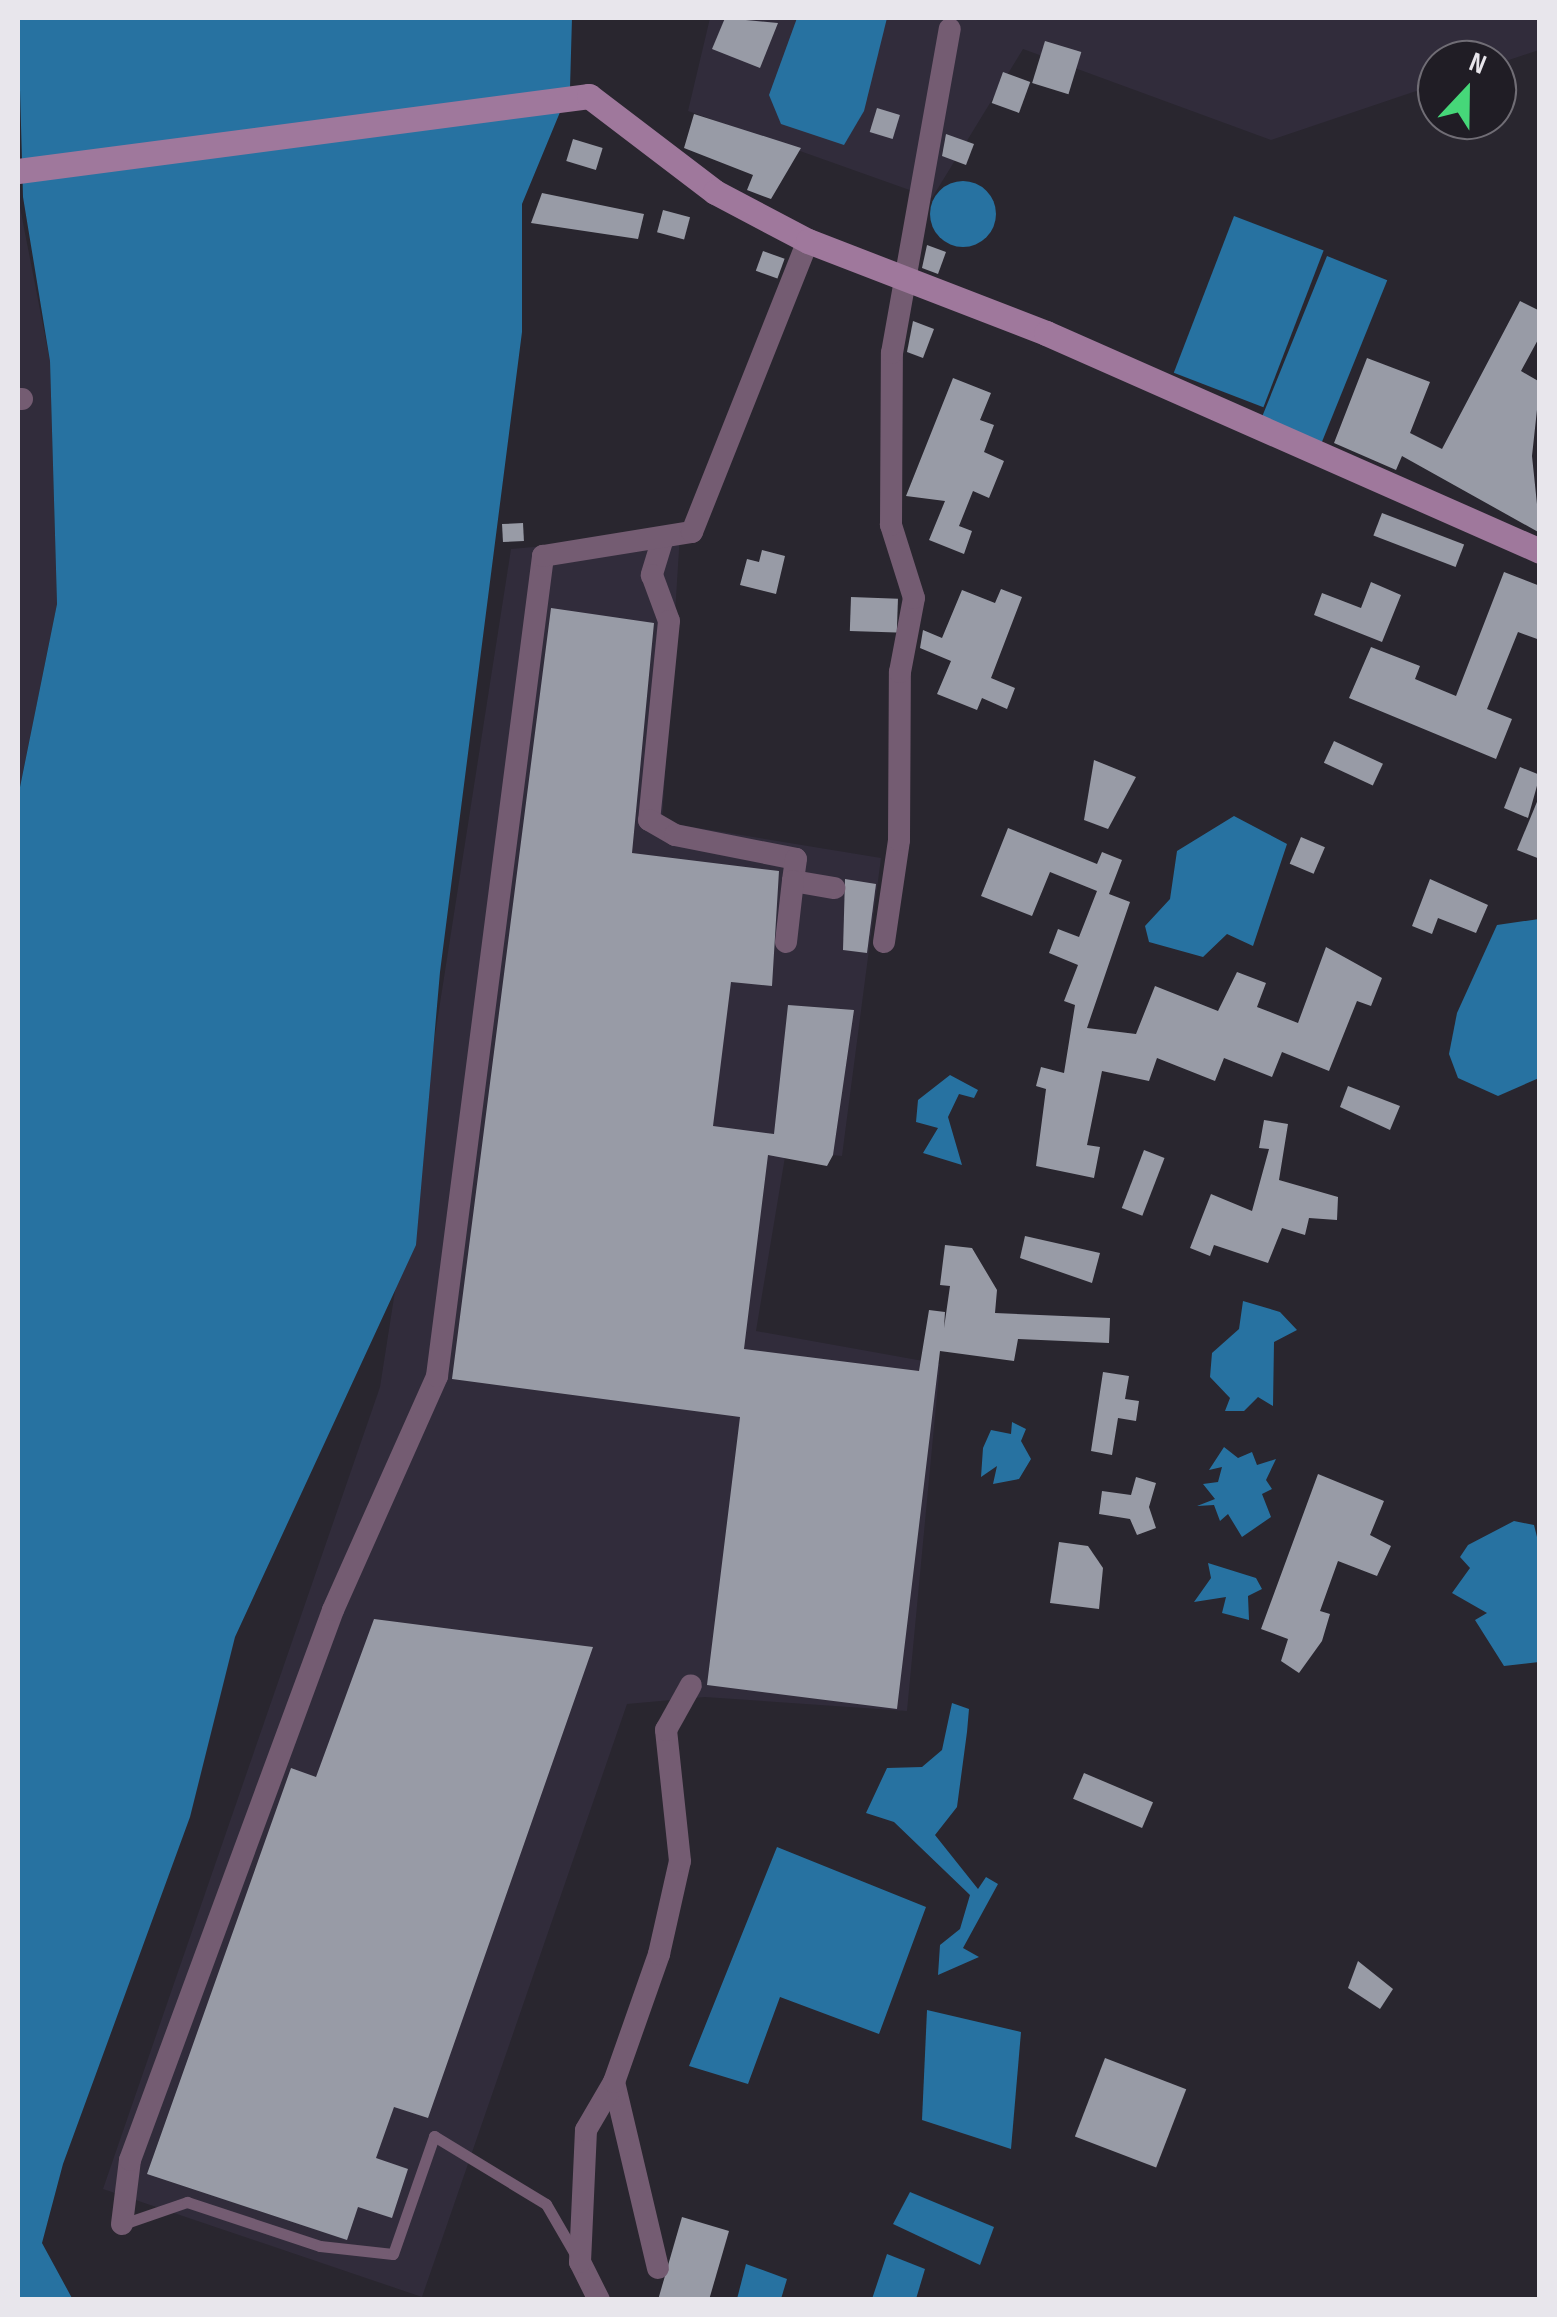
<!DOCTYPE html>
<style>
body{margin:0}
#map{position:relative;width:1557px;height:2317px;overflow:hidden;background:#29262f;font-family:"Sofia Sans Condensed",sans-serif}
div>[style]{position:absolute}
.built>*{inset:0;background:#312c3b}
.water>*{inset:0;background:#2772a1;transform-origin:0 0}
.round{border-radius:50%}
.building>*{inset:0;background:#989ba6;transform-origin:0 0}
.lane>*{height:11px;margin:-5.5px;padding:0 5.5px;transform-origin:5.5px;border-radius:5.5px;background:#745c72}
.street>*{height:22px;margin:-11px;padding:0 11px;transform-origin:11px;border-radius:11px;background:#745c72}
.secondary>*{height:25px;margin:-12.5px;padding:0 12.5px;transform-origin:12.5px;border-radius:12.5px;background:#9f789c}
span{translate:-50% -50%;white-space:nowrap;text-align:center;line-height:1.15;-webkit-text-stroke:10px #201d25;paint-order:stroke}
.frame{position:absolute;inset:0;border:20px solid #e8e6ec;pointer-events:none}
.north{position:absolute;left:1417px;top:40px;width:100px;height:100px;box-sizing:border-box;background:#201d25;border:2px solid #706d75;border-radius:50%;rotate:22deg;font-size:28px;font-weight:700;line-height:40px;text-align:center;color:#e8e6ec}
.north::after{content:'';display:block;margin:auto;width:35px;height:45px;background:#46d779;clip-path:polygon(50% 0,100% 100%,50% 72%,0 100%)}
</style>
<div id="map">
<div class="built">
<div style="clip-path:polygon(710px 18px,1539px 18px,1539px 50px,1497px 64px,1437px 60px,1437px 84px,1271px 140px,1023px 49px,932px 198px,688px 111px)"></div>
<div style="clip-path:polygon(18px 197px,50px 361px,57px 604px,18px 797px)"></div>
<div style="clip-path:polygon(680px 534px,662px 822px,881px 858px,842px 1156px,786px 1151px,756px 1331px,940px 1364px,907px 1711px,705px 1697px,627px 1704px,422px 2297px,103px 2189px,380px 1387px,511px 549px)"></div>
</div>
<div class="water">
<div style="clip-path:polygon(18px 18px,572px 18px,570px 88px,522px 204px,522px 332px,440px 972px,416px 1245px,235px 1637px,190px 1817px,63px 2164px,42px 2243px,73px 2300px,18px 2299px,18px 797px,57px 604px,50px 361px,23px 197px)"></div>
<div style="clip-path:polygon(797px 18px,887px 18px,864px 111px,844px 145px,781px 124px,769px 95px)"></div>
<div class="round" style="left:930px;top:181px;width:66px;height:66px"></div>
<div style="left:1234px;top:216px;width:96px;height:168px;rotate:21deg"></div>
<div style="left:1327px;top:256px;width:65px;height:175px;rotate:22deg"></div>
<div style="clip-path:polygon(1234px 816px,1287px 844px,1253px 946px,1227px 934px,1203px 957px,1149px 942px,1145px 926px,1170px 899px,1177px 851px)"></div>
<div style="clip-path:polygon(1539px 919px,1539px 1078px,1498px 1096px,1458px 1078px,1449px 1054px,1457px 1013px,1497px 925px)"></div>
<div style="clip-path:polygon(950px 1075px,978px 1090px,974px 1098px,959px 1094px,948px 1117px,962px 1165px,923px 1153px,938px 1128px,916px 1122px,918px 1100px)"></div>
<div style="clip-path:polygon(1243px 1301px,1280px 1312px,1297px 1330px,1274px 1342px,1273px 1406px,1258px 1397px,1244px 1411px,1225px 1411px,1230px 1398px,1210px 1377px,1212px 1353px,1239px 1329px)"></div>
<div style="clip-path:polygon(1012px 1422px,1026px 1429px,1021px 1441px,1031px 1459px,1019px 1479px,993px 1484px,997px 1466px,981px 1477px,983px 1448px,991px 1430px,1011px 1434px)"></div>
<div style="clip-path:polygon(1224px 1447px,1238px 1458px,1252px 1452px,1257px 1465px,1276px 1459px,1266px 1480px,1272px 1489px,1262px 1494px,1271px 1517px,1242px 1537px,1228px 1514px,1220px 1521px,1214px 1505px,1197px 1506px,1215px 1499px,1203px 1484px,1218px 1482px,1222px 1467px,1209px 1470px)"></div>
<div style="clip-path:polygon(1514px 1521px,1534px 1525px,1539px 1545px,1539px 1662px,1504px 1666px,1475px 1620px,1487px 1613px,1452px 1593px,1470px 1568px,1460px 1557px,1468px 1545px)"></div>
<div style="clip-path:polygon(1208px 1563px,1256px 1578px,1262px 1589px,1248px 1596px,1249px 1620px,1222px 1613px,1226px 1597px,1194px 1602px,1211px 1578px)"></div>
<div style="clip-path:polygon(952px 1703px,969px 1709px,967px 1732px,957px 1807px,935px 1835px,978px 1889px,986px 1877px,998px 1884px,963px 1948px,979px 1957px,938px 1975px,940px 1945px,960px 1929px,970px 1895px,894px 1822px,866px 1813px,887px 1768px,922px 1767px,942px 1750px)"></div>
<div style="clip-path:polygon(777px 1847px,926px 1907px,879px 2034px,780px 1997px,748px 2084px,689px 2066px)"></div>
<div style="clip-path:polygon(927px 2010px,1021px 2032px,1011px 2149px,922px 2120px)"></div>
<div style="clip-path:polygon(910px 2192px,994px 2227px,980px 2265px,893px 2224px)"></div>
<div style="clip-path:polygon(887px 2254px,925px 2269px,916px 2299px,872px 2299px)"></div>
<div style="clip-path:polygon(746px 2264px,787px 2279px,781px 2299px,737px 2299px)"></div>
</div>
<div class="building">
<div style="clip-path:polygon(725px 18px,778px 23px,760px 68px,712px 49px)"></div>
<div style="left:1045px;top:41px;width:38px;height:44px;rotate:17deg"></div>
<div style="left:1003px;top:72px;width:29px;height:33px;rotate:20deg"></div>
<div style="left:877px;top:108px;width:24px;height:25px;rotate:17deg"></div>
<div style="clip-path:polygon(694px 114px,801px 148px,771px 199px,747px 190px,753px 175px,684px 148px)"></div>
<div style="clip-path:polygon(946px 134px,974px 144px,966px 165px,942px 156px)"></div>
<div style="left:573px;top:139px;width:31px;height:23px;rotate:17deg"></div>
<div style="clip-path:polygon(542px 193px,644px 214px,638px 239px,531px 223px)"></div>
<div style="left:663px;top:210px;width:28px;height:23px;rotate:15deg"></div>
<div style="clip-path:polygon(927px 245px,946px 252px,938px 274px,922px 268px)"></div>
<div style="left:763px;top:251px;width:23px;height:21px;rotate:20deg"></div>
<div style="clip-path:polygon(1520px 301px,1540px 311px,1540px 336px,1521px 371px,1540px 382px,1532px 456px,1540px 533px,1402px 456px,1396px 470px,1334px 443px,1367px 358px,1430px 382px,1410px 433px,1442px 449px)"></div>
<div style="clip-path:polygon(913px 321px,934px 329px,923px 358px,907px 352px)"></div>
<div style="clip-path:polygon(953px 378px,991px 393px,980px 420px,994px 425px,984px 452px,1004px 461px,989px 498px,973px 491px,959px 526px,972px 531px,964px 554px,929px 540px,945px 501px,906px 496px)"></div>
<div style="left:1382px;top:513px;width:88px;height:24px;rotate:21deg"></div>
<div style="left:523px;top:523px;width:18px;height:21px;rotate:87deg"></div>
<div style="clip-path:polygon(762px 550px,785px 556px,776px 594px,740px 585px,747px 559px,759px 562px)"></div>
<div style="clip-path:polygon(1504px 572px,1540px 586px,1540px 640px,1518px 632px,1487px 709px,1512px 719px,1496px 759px,1349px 698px,1371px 647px,1420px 666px,1415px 679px,1456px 696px)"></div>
<div style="clip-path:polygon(1371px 582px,1401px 595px,1382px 642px,1314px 615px,1322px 593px,1361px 608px)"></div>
<div style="clip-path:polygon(1001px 589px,1022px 597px,991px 678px,1015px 688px,1007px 709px,982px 698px,977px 710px,937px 694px,951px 661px,920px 648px,923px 630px,942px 638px,962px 590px,995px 603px)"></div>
<div style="left:851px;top:597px;width:47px;height:34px;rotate:2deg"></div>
<div style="clip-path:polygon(551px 608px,654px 623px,632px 853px,779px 871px,772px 986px,731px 982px,713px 1126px,774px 1134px,788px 1005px,854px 1010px,833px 1155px,827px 1166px,768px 1155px,744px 1349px,919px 1371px,929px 1310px,945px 1312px,944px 1328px,950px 1286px,940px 1285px,945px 1245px,972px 1248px,997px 1290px,995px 1313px,1110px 1318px,1109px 1343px,1018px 1339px,1014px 1361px,940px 1351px,897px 1709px,707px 1685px,740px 1417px,452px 1379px)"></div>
<div style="left:1334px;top:741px;width:54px;height:24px;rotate:25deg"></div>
<div style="clip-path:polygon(1094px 760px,1136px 777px,1108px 829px,1084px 820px)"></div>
<div style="clip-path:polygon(1520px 767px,1540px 775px,1528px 818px,1504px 808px)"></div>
<div style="clip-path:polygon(1539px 797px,1540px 797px,1540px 859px,1517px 850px)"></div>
<div style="clip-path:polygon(1008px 828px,1097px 864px,1102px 852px,1122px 860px,1109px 894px,1130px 902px,1087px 1028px,1136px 1034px,1155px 986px,1218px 1011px,1237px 972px,1266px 983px,1257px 1007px,1298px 1023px,1326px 947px,1382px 978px,1371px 1006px,1357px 1001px,1329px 1071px,1282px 1052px,1272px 1077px,1224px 1058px,1215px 1081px,1157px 1058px,1149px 1081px,1102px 1071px,1087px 1145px,1100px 1147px,1094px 1178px,1036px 1166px,1046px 1089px,1036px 1086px,1041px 1067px,1064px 1073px,1075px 1005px,1064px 1001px,1078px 965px,1049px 953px,1058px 929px,1079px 937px,1097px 891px,1050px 872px,1032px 916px,981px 896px)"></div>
<div style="left:1301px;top:837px;width:26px;height:29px;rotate:23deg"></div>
<div style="clip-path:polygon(845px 879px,876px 884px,867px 953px,843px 950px)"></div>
<div style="clip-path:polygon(1430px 879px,1488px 905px,1476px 933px,1438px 918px,1432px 934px,1412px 926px)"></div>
<div style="clip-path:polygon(1348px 1086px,1400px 1106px,1390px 1130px,1340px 1107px)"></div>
<div style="clip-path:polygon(1264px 1120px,1288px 1124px,1279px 1180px,1338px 1197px,1337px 1220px,1309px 1218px,1305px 1235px,1282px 1228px,1268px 1263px,1214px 1245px,1210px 1256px,1190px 1248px,1211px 1194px,1252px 1211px,1269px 1149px,1259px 1148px)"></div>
<div style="left:1144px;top:1150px;width:22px;height:62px;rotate:21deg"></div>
<div style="clip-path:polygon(1025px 1236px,1100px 1253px,1092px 1283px,1020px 1258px)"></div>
<div style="clip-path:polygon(1103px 1372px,1129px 1376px,1125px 1399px,1139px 1401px,1136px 1421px,1118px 1418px,1112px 1455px,1091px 1451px)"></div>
<div style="clip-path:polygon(1318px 1474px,1384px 1501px,1370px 1535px,1391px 1546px,1377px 1576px,1338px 1561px,1320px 1611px,1330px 1614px,1322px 1641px,1299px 1673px,1281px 1661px,1288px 1639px,1261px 1629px)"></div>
<div style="clip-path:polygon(1136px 1477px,1156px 1483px,1149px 1507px,1156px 1528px,1137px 1535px,1130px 1519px,1099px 1514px,1102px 1491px,1131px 1495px)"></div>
<div style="clip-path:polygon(1059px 1542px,1088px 1546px,1103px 1568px,1099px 1609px,1050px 1603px)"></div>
<div style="clip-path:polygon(374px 1619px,593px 1647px,428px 2118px,394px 2107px,376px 2158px,408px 2169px,392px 2218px,358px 2207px,347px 2240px,147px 2174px,291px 1768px,316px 1777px)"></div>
<div style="left:1084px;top:1773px;width:75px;height:28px;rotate:23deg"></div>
<div style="clip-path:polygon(1358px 1961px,1393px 1989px,1380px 2009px,1348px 1988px)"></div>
<div style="left:1105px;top:2058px;width:87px;height:84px;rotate:21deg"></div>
<div style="clip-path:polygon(682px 2217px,729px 2231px,709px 2300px,658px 2300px)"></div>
</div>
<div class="lane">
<div style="left:123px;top:2224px;width:68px;rotate:-19deg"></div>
<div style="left:187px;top:2202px;width:140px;rotate:18.3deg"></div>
<div style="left:320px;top:2246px;width:73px;rotate:6.3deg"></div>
<div style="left:393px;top:2254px;width:125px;rotate:-70.8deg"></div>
<div style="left:434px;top:2136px;width:131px;rotate:31.3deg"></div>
<div style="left:546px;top:2204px;width:58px;rotate:59.9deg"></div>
</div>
<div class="street">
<div style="left:18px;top:399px;width:4px"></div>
<div style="left:663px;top:538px;width:39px;rotate:107deg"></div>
<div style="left:652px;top:575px;width:49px;rotate:69.7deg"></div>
<div style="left:669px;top:621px;width:200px;rotate:95.7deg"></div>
<div style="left:649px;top:820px;width:30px;rotate:30deg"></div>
<div style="left:675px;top:835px;width:123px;rotate:11.2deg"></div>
<div style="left:796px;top:859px;width:22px;rotate:98deg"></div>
<div style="left:793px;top:881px;width:42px;rotate:9.7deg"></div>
<div style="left:786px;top:942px;width:61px;rotate:-83.5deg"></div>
<div style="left:884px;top:942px;width:103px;rotate:-81.6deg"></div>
<div style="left:899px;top:840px;width:168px;rotate:-89.7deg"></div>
<div style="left:900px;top:672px;width:75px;rotate:-79.3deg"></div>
<div style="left:914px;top:598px;width:77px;rotate:-107.5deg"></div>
<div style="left:891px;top:525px;width:172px;rotate:-89.7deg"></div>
<div style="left:892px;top:353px;width:329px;rotate:-79.9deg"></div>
<div style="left:614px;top:2082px;width:191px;rotate:76.7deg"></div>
<div style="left:122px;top:2224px;width:64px;rotate:-82.9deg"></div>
<div style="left:130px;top:2160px;width:586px;rotate:-69.74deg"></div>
<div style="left:333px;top:1610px;width:256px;rotate:-66deg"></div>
<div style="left:437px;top:1376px;width:827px;rotate:-82.63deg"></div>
<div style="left:543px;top:556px;width:151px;rotate:-9.2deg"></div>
<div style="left:692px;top:532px;width:313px;rotate:-68.3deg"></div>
<div style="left:599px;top:2300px;width:42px;rotate:-116.6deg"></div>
<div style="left:580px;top:2262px;width:132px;rotate:-87.4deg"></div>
<div style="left:586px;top:2130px;width:56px;rotate:-59.7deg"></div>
<div style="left:614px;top:2082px;width:136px;rotate:-70.6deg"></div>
<div style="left:659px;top:1954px;width:95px;rotate:-77.3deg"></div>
<div style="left:680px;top:1861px;width:132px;rotate:-96.1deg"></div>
<div style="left:666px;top:1730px;width:51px;rotate:-60.9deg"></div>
</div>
<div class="secondary">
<div style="left:18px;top:171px;width:576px;rotate:-7.48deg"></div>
<div style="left:589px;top:96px;width:158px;rotate:37.3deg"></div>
<div style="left:715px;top:192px;width:105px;rotate:27.8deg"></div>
<div style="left:808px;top:241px;width:255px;rotate:21.1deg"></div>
<div style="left:1046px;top:333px;width:540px;rotate:23.81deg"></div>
</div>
<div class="frame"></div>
<div class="north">N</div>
</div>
